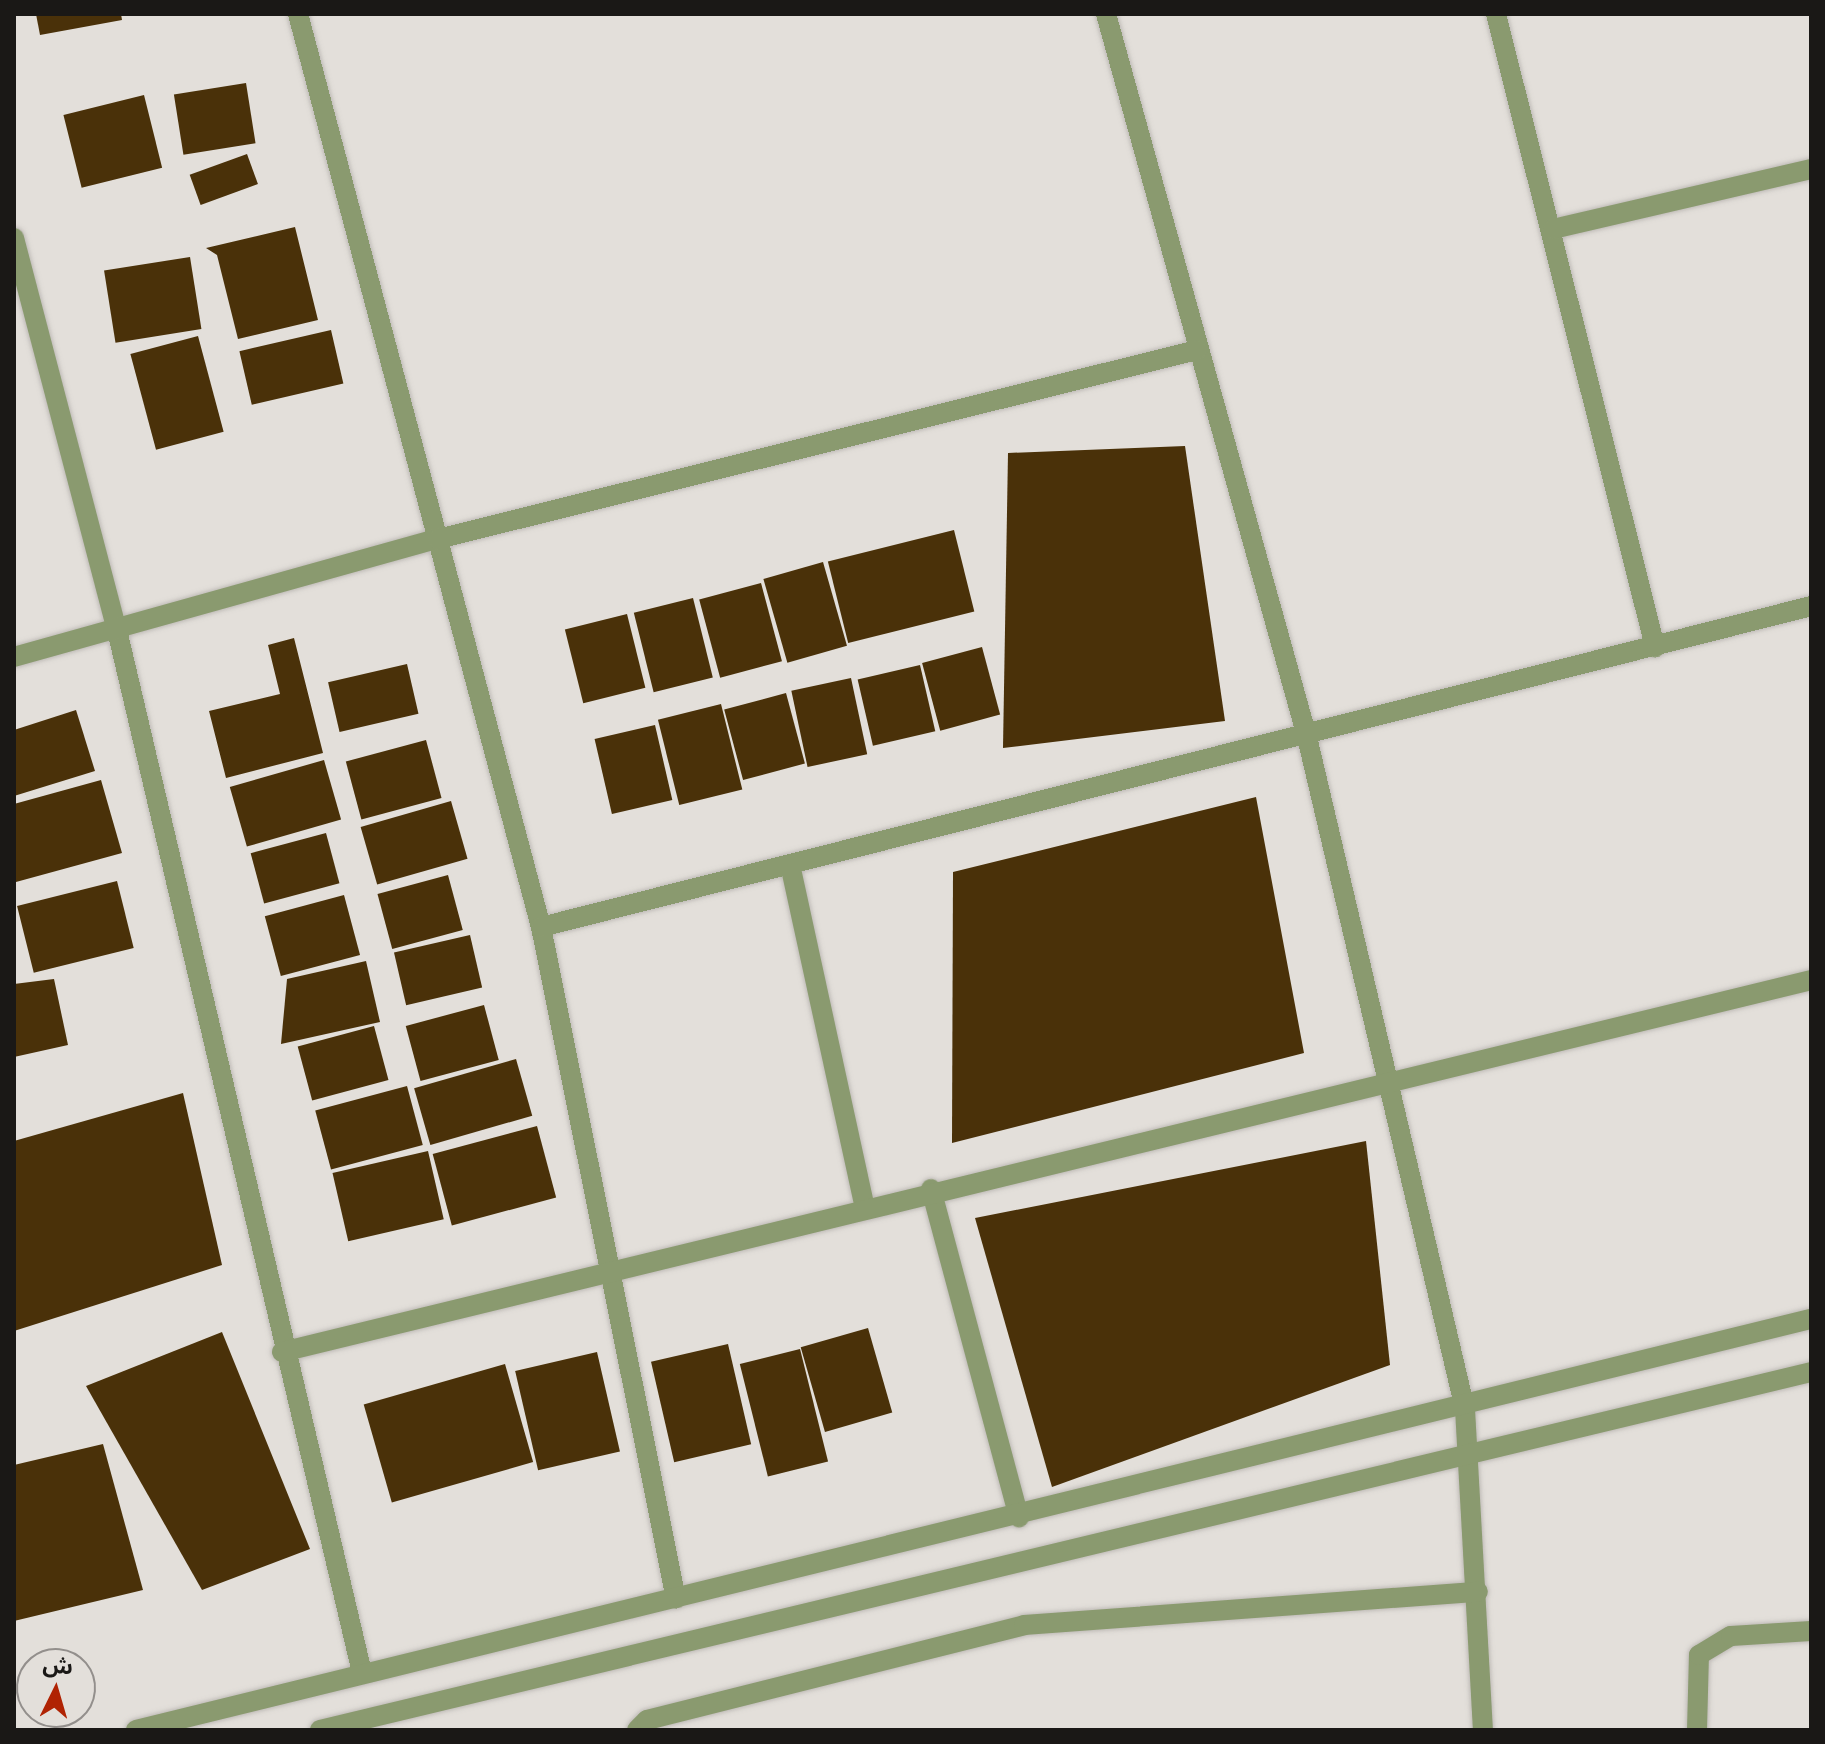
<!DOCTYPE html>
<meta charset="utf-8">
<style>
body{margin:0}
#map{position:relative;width:1825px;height:1744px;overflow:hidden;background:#e3dfda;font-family:Signika,"Noto Sans Arabic",sans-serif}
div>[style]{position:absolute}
.building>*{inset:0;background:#4a3109;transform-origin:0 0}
.roads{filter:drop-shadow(0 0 2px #bfbbb7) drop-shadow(0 0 2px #bfbbb7)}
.minor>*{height:20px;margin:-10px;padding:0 10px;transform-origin:10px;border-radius:10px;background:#8a9a6f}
span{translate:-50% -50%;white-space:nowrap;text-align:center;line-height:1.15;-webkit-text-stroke:8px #e3dfda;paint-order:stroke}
.frame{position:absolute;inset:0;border:16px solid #1a1816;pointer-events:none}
.north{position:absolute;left:16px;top:1648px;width:80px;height:80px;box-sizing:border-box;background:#e3dfda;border:2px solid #938f8c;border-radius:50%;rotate:5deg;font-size:22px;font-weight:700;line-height:32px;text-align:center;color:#1a1816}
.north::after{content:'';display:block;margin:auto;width:28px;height:36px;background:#b02303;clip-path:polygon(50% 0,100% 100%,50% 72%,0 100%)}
</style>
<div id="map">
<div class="building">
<div style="clip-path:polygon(36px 14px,121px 14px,122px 20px,40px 35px)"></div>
<div style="left:246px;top:83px;width:61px;height:73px;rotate:81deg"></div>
<div style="left:144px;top:95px;width:75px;height:83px;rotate:76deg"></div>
<div style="left:247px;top:154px;width:32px;height:61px;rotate:70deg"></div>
<div style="clip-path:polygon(295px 227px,318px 320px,238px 339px,217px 255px,206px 248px)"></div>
<div style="left:190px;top:257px;width:73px;height:87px;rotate:81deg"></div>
<div style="left:331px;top:330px;width:55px;height:94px;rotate:77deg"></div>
<div style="left:198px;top:336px;width:99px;height:70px;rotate:75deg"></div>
<div style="clip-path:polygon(1185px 446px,1225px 721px,1003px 748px,1008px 453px)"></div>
<div style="left:954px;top:530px;width:84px;height:130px;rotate:76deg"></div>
<div style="left:823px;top:562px;width:87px;height:62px;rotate:74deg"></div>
<div style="left:761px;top:583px;width:81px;height:64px;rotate:75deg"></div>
<div style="left:693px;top:598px;width:82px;height:61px;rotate:76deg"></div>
<div style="left:627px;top:614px;width:76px;height:64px;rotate:76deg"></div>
<div style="clip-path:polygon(294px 638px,323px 753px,226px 778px,209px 711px,280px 694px,268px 645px)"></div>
<div style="left:982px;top:647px;width:70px;height:62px;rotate:75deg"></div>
<div style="left:407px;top:664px;width:51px;height:81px;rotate:77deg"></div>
<div style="left:920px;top:665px;width:68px;height:64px;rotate:77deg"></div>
<div style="left:851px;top:678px;width:78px;height:61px;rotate:78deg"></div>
<div style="left:786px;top:693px;width:73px;height:64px;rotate:75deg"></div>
<div style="left:721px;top:704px;width:88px;height:65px;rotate:76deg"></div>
<div style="clip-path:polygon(76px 710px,95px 771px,14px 796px,14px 730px)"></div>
<div style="left:655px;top:725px;width:77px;height:62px;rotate:77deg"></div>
<div style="left:426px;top:740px;width:60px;height:83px;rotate:75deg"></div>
<div style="left:324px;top:760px;width:62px;height:98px;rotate:74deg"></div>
<div style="clip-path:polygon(101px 780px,122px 853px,16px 882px,14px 804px)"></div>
<div style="clip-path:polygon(1256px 797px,1304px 1053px,952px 1143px,953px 872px)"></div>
<div style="left:451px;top:801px;width:60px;height:94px;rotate:74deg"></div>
<div style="left:326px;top:833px;width:52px;height:78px;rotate:75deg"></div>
<div style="left:448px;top:875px;width:57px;height:73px;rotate:75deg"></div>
<div style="left:117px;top:881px;width:69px;height:103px;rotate:76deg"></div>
<div style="left:344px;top:895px;width:62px;height:82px;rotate:75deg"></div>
<div style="left:470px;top:935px;width:54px;height:78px;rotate:77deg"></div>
<div style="clip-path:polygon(366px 961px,380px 1022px,281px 1044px,287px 979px)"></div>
<div style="clip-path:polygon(54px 979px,68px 1045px,14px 1057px,14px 984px)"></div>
<div style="left:484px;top:1005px;width:57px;height:81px;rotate:75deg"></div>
<div style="left:374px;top:1026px;width:56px;height:79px;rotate:75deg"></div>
<div style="left:516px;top:1059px;width:59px;height:106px;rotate:74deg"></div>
<div style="left:407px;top:1086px;width:61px;height:95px;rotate:75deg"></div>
<div style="clip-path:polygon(183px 1093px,222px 1265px,14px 1331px,14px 1141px)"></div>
<div style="left:537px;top:1126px;width:74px;height:108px;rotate:75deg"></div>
<div style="clip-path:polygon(1366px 1141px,1390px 1365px,1052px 1487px,975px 1218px)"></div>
<div style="left:428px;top:1151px;width:70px;height:98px;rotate:77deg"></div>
<div style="left:868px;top:1328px;width:88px;height:70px;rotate:74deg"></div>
<div style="clip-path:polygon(222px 1332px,310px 1549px,202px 1590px,86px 1386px)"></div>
<div style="left:728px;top:1344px;width:103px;height:79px;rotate:77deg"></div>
<div style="left:800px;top:1349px;width:116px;height:62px;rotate:76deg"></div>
<div style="left:597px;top:1352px;width:102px;height:84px;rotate:77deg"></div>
<div style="left:505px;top:1364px;width:102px;height:147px;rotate:74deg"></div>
<div style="clip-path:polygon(103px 1444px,143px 1590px,14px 1621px,14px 1465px)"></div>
</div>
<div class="roads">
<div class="minor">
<div style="left:298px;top:14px;width:945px;rotate:75.1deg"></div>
<div style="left:541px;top:927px;width:685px;rotate:78.64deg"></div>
<div style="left:1106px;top:14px;width:750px;rotate:74.46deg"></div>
<div style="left:1307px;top:737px;width:690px;rotate:76.77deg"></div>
<div style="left:1465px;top:1409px;width:322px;rotate:86.8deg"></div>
<div style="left:1496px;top:14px;width:653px;rotate:75.9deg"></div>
<div style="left:1553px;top:229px;width:265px;rotate:-13.1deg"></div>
<div style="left:14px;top:238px;width:405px;rotate:75.3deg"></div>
<div style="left:117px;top:630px;width:1071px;rotate:76.78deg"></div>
<div style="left:14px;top:657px;width:440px;rotate:-15.6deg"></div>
<div style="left:438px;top:539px;width:782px;rotate:-13.98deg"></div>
<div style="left:791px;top:869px;width:344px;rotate:77.7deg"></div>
<div style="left:541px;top:927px;width:1310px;rotate:-14.18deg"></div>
<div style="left:931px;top:1189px;width:340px;rotate:75deg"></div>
<div style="left:282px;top:1352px;width:1574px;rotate:-13.67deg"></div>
<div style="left:136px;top:1730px;width:1725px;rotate:-13.79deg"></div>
<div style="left:320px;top:1730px;width:1533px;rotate:-13.5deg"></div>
<div style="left:637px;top:1730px;width:14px;rotate:-45deg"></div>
<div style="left:647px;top:1720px;width:389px;rotate:-14.1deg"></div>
<div style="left:1024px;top:1625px;width:455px;rotate:-4.2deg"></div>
<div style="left:1697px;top:1730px;width:75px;rotate:-88.5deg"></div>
<div style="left:1699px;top:1655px;width:37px;rotate:-31deg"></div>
<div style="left:1731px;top:1636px;width:80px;rotate:-3.6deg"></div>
</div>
</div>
<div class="frame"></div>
<div class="north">ش</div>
</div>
